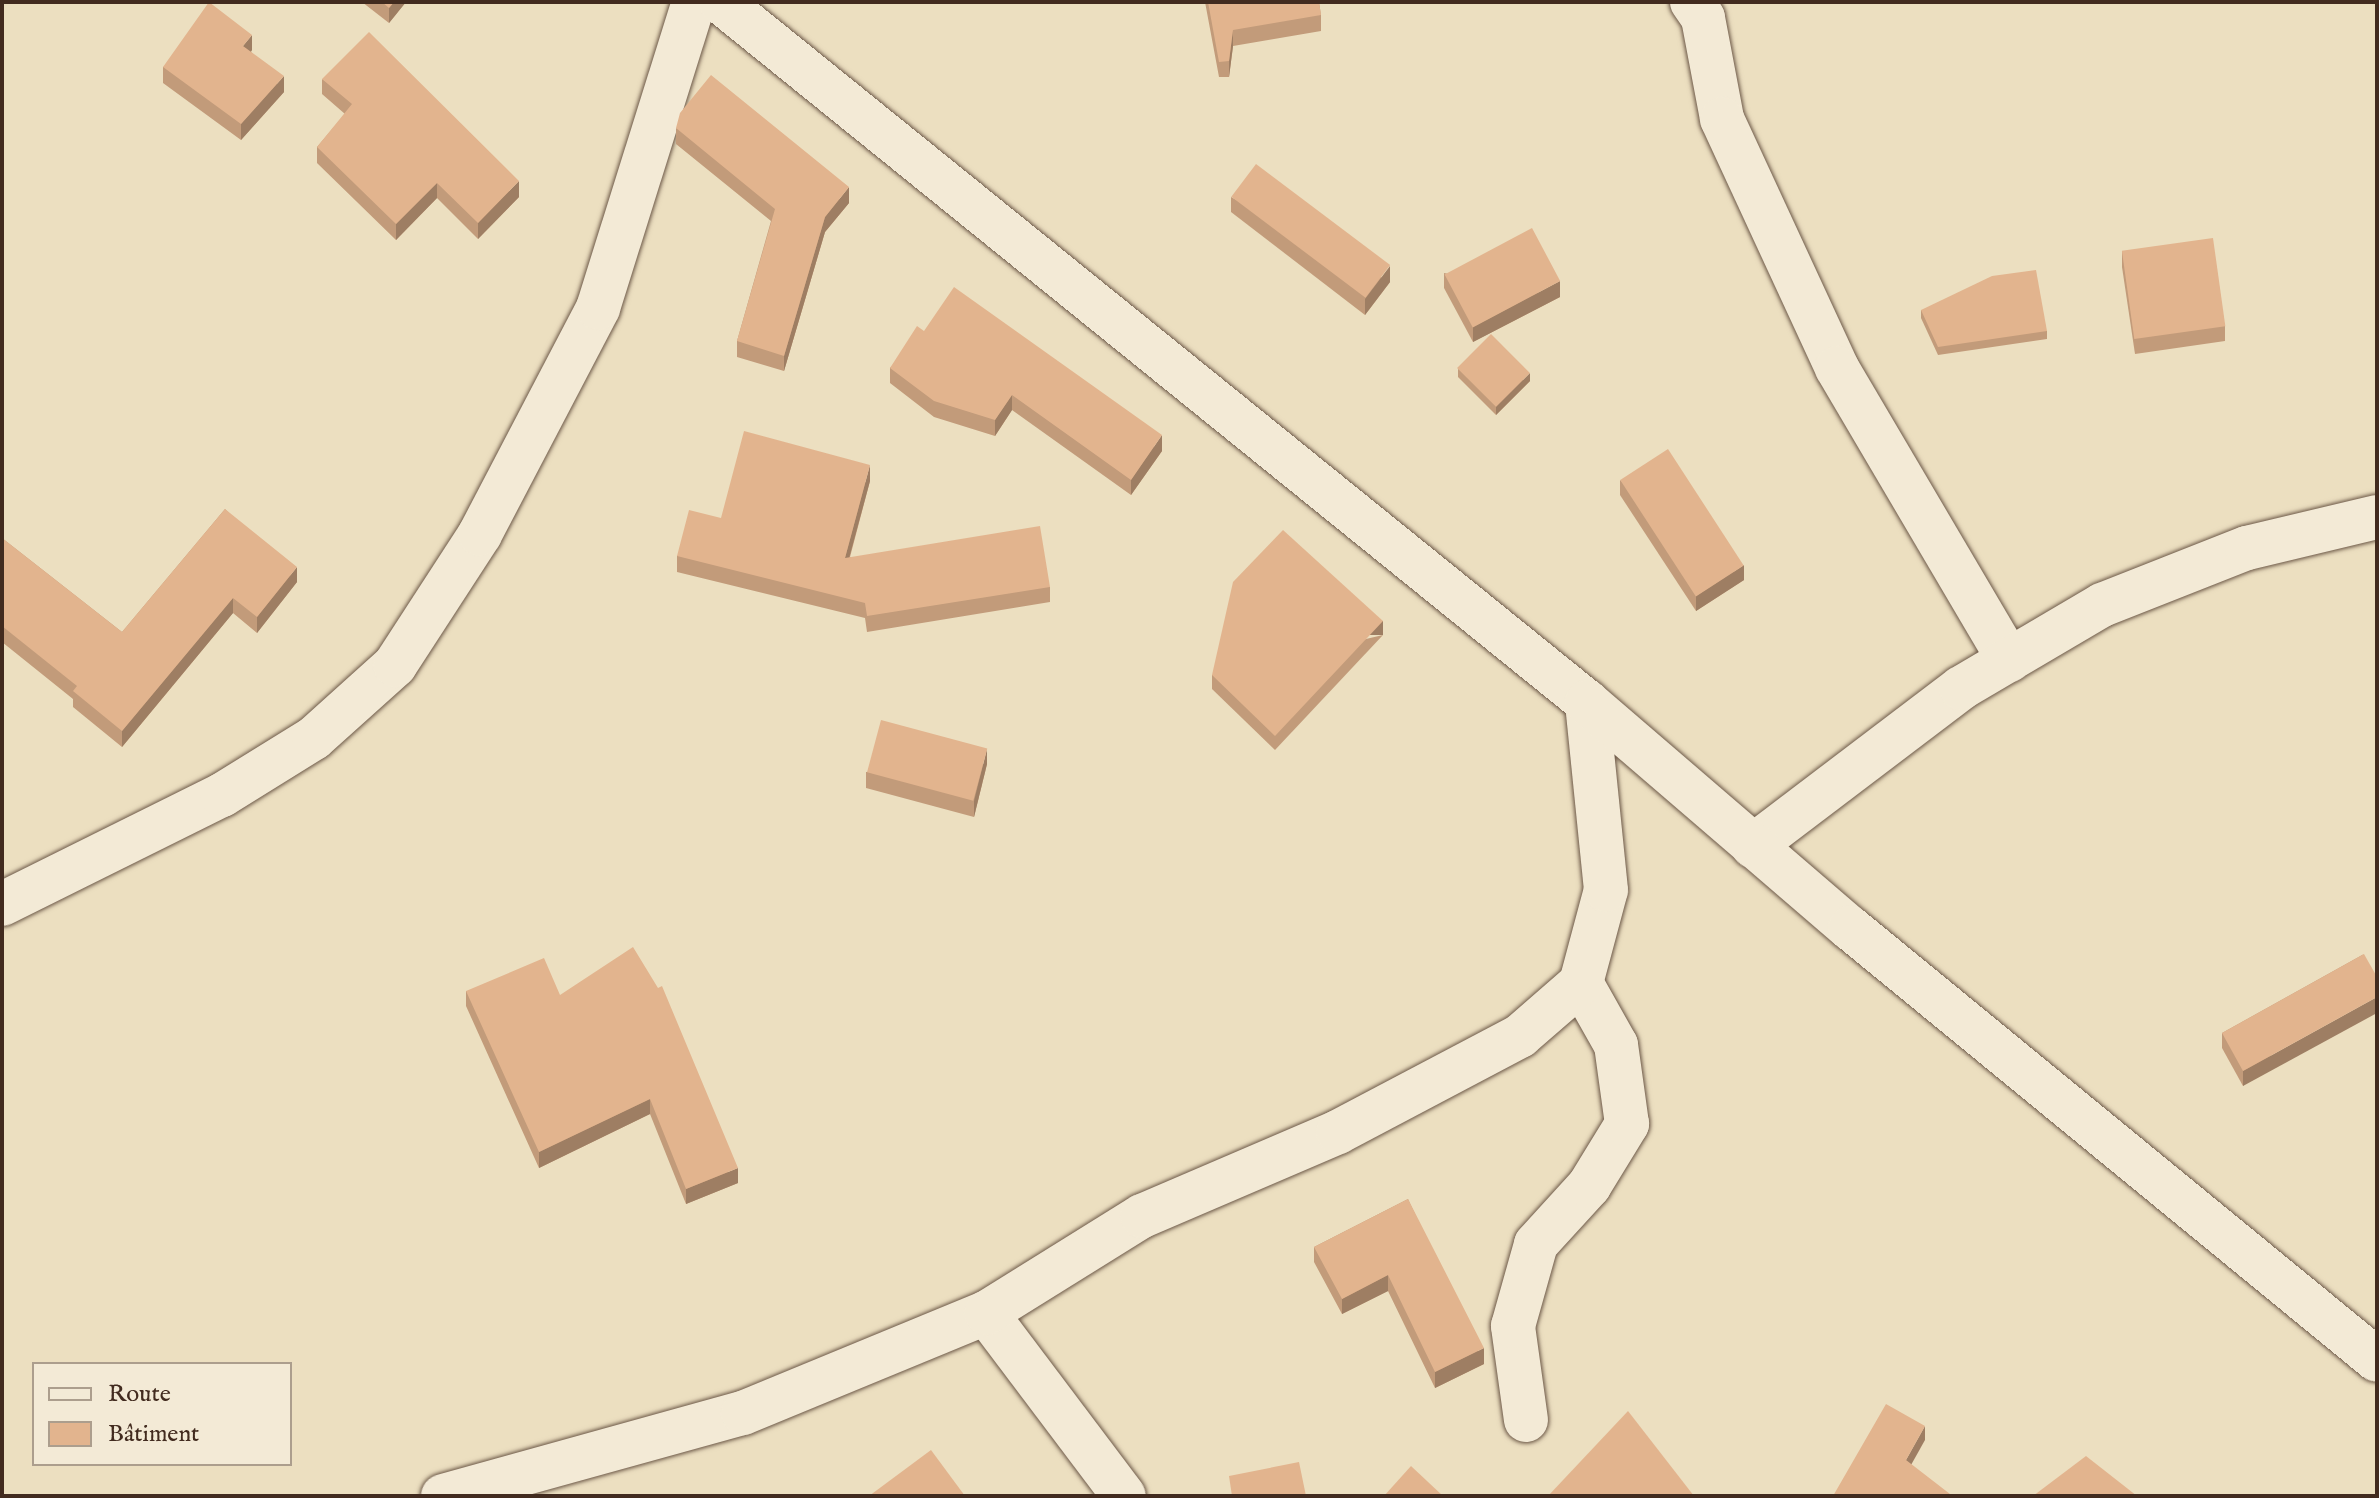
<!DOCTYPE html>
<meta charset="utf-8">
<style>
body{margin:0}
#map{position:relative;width:2379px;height:1498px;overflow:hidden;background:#ecdfc0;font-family:"IM FELL English",serif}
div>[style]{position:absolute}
.roads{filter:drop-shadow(0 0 2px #6c5847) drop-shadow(0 0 2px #6c5847)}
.street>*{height:44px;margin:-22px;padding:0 22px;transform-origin:22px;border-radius:22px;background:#f3ead6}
.secondary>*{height:44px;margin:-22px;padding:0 22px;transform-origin:22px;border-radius:22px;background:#f3ead6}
.wall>*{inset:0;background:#c29b7a}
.shaded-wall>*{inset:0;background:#9e7e63;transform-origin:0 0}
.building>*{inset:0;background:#e2b48e;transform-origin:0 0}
span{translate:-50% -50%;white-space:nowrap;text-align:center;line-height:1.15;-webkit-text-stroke:6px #f3ead6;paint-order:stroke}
.frame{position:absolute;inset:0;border:4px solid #422b1f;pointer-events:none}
.legend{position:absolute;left:32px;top:1362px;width:260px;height:104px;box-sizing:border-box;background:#f3ead6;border:2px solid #ac9e8d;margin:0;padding:10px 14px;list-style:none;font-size:24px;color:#422b1f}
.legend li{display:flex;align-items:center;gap:16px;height:40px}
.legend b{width:40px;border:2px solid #ac9e8d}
</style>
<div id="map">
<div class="roads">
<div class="street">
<div style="left:1692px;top:2px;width:19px;rotate:55deg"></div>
<div style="left:1703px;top:18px;width:103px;rotate:79.3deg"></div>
<div style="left:1722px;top:119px;width:274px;rotate:65.2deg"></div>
<div style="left:1837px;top:368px;width:339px;rotate:59.5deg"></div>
<div style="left:1753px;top:846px;width:261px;rotate:-37.2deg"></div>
<div style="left:1961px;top:688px;width:164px;rotate:-30.5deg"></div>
<div style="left:2102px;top:605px;width:156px;rotate:-21.5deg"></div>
<div style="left:2247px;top:548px;width:134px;rotate:-13.4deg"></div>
<div style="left:2px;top:904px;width:246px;rotate:-26.4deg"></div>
<div style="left:222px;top:795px;width:108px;rotate:-31.8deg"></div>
<div style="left:314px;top:738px;width:109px;rotate:-42deg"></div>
<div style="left:395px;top:665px;width:156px;rotate:-57deg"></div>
<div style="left:480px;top:534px;width:255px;rotate:-62.4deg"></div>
<div style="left:598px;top:308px;width:321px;rotate:-72.6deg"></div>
<div style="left:986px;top:1313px;width:229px;rotate:53deg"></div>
<div style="left:1526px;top:1420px;width:95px;rotate:-97.9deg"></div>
<div style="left:1513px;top:1326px;width:85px;rotate:-74.3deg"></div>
<div style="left:1536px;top:1244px;width:79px;rotate:-47.6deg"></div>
<div style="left:1589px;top:1186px;width:73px;rotate:-58.5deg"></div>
<div style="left:1627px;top:1124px;width:80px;rotate:-97.9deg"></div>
<div style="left:1616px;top:1045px;width:71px;rotate:-119.4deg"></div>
<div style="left:443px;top:1496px;width:311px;rotate:-15.5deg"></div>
<div style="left:743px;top:1413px;width:263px;rotate:-22.4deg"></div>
<div style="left:986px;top:1313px;width:184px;rotate:-31.9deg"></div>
<div style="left:1142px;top:1216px;width:213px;rotate:-23.2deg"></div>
<div style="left:1338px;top:1132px;width:206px;rotate:-27.8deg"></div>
<div style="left:1520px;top:1036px;width:81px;rotate:-41deg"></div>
<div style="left:1581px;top:983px;width:96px;rotate:-75deg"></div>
<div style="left:1606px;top:890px;width:189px;rotate:-95.8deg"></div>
</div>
<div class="secondary">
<div style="left:721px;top:2px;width:1114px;rotate:38.95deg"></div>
<div style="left:1587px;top:702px;width:347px;rotate:40.7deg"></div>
<div style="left:1850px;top:928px;width:681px;rotate:39.34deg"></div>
</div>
</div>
<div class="wall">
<div style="clip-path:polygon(362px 2px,406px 2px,389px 23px)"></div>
<div style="clip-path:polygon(1205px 2px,1319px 2px,1321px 15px,1321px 31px,1233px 46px,1229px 77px,1219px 77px)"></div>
<div style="clip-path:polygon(252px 50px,251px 52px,284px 92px,241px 140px,163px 83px,163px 67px)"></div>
<div style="clip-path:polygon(322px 79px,519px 197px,478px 239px,437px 198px,396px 240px,317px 163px,317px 147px,345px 114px,322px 94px)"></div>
<div style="clip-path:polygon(676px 128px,849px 203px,825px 232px,784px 371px,737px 357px,737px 341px,771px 221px,676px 144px)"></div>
<div style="clip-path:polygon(1231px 197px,1390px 282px,1365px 315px,1231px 212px)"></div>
<div style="clip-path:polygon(2122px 251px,2225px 326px,2225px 341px,2135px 354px,2122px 267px)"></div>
<div style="clip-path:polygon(1444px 273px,1560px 297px,1473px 342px,1444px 288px)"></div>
<div style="clip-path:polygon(1921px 310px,2047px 331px,2047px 339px,1938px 355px,1921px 318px)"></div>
<div style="clip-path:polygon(924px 331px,1162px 451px,1131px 495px,1012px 410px,995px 436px,934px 417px,890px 383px,890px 368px)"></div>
<div style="clip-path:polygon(1458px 369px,1530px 381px,1496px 415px,1458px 377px)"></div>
<div style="clip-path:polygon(1620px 480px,1744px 580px,1696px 611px,1620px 495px)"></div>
<div style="clip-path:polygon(870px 481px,850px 557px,1050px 587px,1050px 602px,867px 632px,865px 618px,677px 572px,677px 556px,721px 518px)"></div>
<div style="clip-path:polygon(225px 509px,297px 582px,257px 633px,233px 613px,122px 747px,73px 707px,73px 699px,2px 642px,2px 538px,122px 632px)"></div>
<div style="clip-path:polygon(1383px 635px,1275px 750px,1212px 689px,1212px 675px)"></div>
<div style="clip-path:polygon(987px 764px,974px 817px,866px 788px,866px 772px)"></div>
<div style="clip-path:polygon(2364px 954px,2243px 1086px,2222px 1048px,2222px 1033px)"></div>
<div style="clip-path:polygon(466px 991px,560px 995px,738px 1183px,686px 1204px,650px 1114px,539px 1168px,466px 1006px)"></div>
<div style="clip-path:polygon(1408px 1199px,1484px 1364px,1435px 1388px,1388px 1291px,1342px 1314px,1314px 1262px,1314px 1247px)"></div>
</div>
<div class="shaded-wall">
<div style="clip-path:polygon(394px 2px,406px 2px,389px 23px,389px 8px)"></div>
<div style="clip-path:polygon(1233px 30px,1233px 46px,1229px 77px,1229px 61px)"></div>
<div style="clip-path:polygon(252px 35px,252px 50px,243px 62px,243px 46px)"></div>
<div style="clip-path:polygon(284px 76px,284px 92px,241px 140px,241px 124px)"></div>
<div style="clip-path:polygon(519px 181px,519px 197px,478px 239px,478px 223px)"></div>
<div style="clip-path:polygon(437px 183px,437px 198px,396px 240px,396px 224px)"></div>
<div style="clip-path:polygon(849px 187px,849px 203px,825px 232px,784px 371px,784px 356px,825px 217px)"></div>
<div style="clip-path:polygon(1390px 266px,1390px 282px,1365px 315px,1365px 299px)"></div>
<div style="clip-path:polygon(1560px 281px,1560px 297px,1473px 342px,1473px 327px)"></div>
<div style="clip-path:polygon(1530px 373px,1530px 381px,1496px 415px,1496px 407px)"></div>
<div style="clip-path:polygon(1012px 395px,1012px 410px,995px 436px,995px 420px)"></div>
<div style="clip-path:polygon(1162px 435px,1162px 451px,1131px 495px,1131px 480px)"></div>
<div style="clip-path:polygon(870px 465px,870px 481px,845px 573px,845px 558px)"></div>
<div style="clip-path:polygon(1744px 565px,1744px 580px,1696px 611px,1696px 596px)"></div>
<div style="clip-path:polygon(297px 567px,297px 582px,257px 633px,257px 617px)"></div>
<div style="clip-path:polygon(233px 598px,233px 613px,122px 747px,122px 731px)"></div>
<div style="left:1383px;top:621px;width:14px;height:158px;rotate:90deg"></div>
<div style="clip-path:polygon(987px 749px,987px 764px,974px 817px,974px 801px)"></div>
<div style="clip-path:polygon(2377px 997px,2377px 1013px,2243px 1086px,2243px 1071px)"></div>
<div style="clip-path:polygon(650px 1099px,650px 1114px,539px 1168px,539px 1152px)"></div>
<div style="clip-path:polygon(738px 1168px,738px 1183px,686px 1204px,686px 1189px)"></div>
<div style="clip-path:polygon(1388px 1275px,1388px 1291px,1342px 1314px,1342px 1299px)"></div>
<div style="clip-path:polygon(1484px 1348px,1484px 1364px,1435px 1388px,1435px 1372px)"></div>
<div style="clip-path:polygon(1925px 1426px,1925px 1440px,1906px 1474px,1906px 1460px)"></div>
</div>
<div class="building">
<div style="clip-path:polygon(209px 2px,252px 35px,243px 46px,284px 76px,241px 124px,163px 67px)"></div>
<div style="clip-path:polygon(382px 2px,394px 2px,389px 8px)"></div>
<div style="clip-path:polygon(1208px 2px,1319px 2px,1321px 15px,1233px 30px,1229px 61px,1219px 62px)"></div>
<div style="clip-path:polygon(369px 32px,519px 181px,478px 223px,437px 183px,396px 224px,317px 147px,352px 104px,322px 79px)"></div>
<div style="clip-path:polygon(711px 75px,849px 187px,825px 217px,784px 356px,737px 341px,775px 209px,676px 128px,680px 113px)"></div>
<div style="left:1256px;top:164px;width:168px;height:41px;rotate:37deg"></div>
<div style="left:1532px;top:228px;width:60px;height:99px;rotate:62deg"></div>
<div style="left:2213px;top:238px;width:89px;height:92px;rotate:82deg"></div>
<div style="clip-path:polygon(2036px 270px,2047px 331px,1938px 347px,1921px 310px,1992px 276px)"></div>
<div style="clip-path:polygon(954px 287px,1162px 435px,1131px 480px,1012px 395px,995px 420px,934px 401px,890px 368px,917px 326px,924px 331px)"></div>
<div style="left:1491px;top:334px;width:55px;height:48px;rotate:45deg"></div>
<div style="clip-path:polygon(744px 431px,870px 465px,845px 558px,1040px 526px,1050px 587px,867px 616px,865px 603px,677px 556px,689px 510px,721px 518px)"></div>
<div style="left:1668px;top:449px;width:139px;height:57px;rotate:57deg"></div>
<div style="clip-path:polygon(225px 509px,297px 567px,257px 617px,233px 598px,122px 731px,73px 691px,77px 686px,2px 626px,2px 538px,122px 632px)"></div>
<div style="clip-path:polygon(1283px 530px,1383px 621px,1275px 736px,1212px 675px,1233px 582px)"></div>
<div style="left:881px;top:720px;width:110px;height:54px;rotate:15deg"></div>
<div style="clip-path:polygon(633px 947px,658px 988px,662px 986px,738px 1168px,686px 1189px,650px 1099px,539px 1152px,466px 991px,544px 958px,560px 995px)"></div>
<div style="clip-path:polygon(2364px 954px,2377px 977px,2377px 997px,2243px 1071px,2222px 1033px)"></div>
<div style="clip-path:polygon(1408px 1199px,1484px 1348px,1435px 1372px,1388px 1275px,1342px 1299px,1314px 1247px)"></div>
<div style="clip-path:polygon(1886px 1404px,1925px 1426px,1906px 1460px,1950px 1494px,1946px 1496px,1833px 1496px)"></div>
<div style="clip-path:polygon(1628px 1411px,1694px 1496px,1548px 1496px)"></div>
<div style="clip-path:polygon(931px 1450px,965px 1496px,869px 1496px)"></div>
<div style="clip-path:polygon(2086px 1456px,2137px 1496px,2033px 1496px)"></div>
<div style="clip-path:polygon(1299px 1462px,1306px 1496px,1232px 1496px,1229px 1476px)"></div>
<div style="clip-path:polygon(1411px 1466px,1443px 1496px,1384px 1496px)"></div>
</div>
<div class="frame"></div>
<ul class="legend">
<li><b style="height:10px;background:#f3ead6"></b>Route</li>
<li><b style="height:22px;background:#e2b48e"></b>Bâtiment</li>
</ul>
</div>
